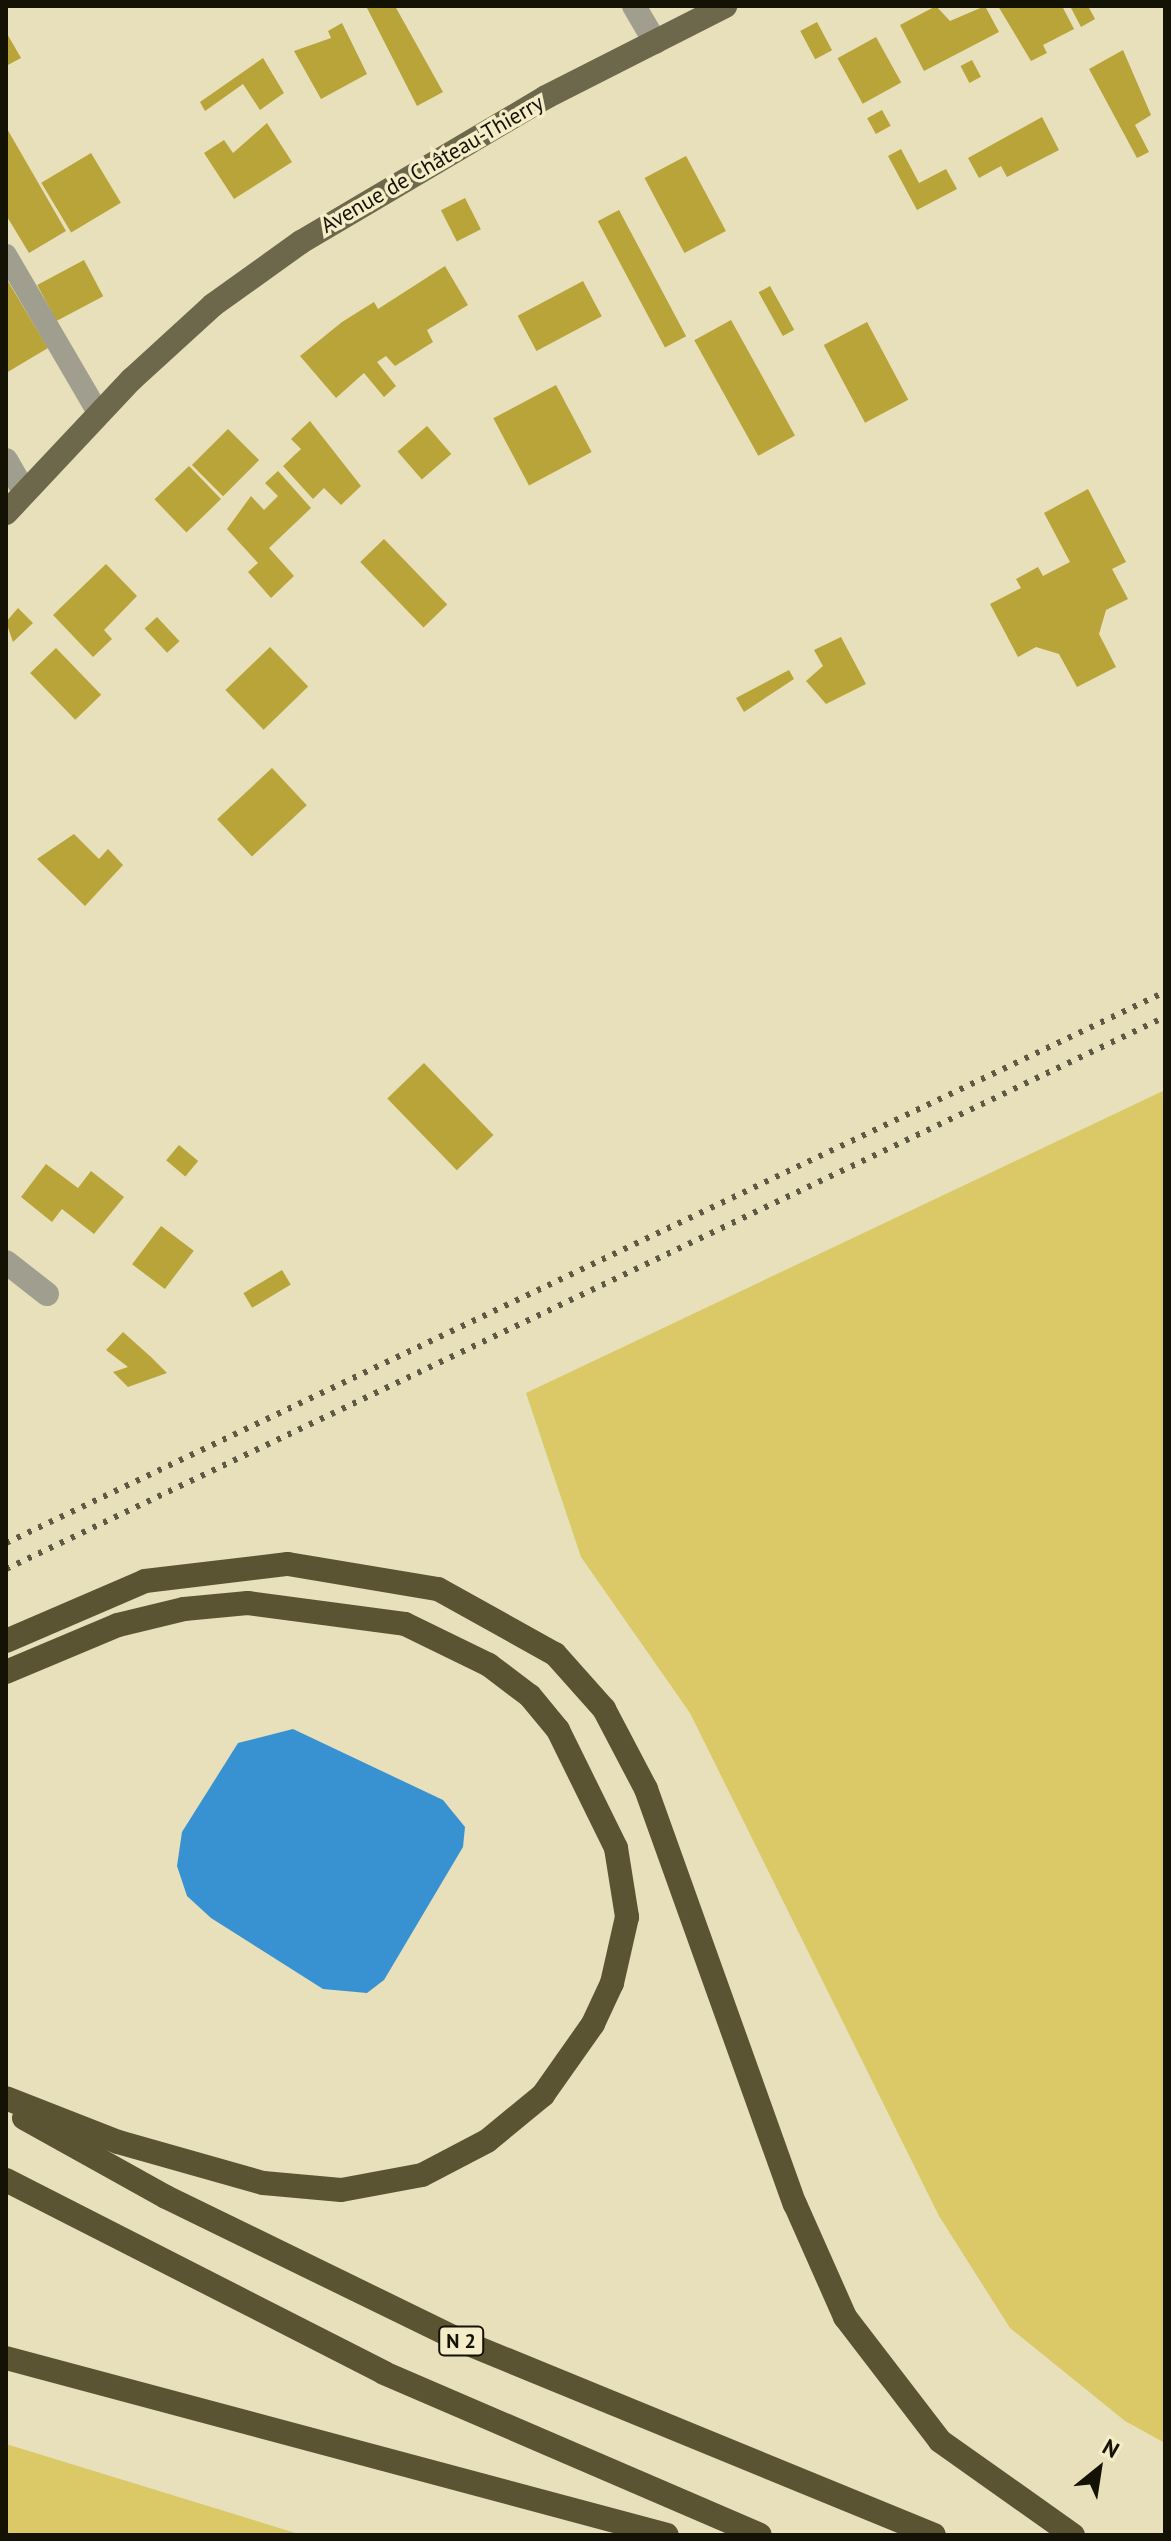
<!DOCTYPE html>
<meta charset="utf-8">
<style>
body{margin:0}
#map{position:relative;width:1171px;height:2541px;overflow:hidden;background:#e7e0ba;font-family:"PT Sans",sans-serif}
div>[style]{position:absolute}
.green>*{inset:0;background:#dbc867}
.water>*{inset:0;background:#3892d1}
.building>*{inset:0;background:#b8a438;transform-origin:0 0}
.lane>*{height:22px;margin:-11px;padding:0 11px;transform-origin:11px;border-radius:11px;background:#a09e8e}
.street>*{height:24px;margin:-12px;padding:0 12px;transform-origin:12px;border-radius:12px;background:#a09e8e}
.primary>*{height:24px;margin:-12px;padding:0 12px;transform-origin:12px;border-radius:12px;background:#6d674b}
.highway>*{height:24px;margin:-12px;padding:0 12px;transform-origin:12px;border-radius:12px;background:#5b5433}
.rail>*{height:6px;margin-top:-3px;transform-origin:0;background:repeating-linear-gradient(90deg,#5d5944 0 4px,transparent 0 12px)}
span{translate:-50% -50%;white-space:nowrap;text-align:center;line-height:1.15;-webkit-text-stroke:7px #f4edc7;paint-order:stroke}
.shield-label span{padding:2px 6px;background:#f4edc7;border:2px solid;border-radius:6px;-webkit-text-stroke-width:0}
.shield-label{font-size:20px;color:#141105;font-weight:700}
.street-label{font-size:22px;color:#141105}
.frame{position:absolute;inset:0;border:8px solid #141105;pointer-events:none}
.north{position:absolute;left:1059px;top:2429px;width:80px;height:80px;-webkit-text-stroke:6px #f4edc7;paint-order:stroke;rotate:30deg;font-size:22px;font-weight:700;line-height:32px;text-align:center;color:#141105}
.north::after{content:'';display:block;margin:auto;width:28px;height:36px;background:#141105;clip-path:polygon(50% 0,100% 100%,50% 72%,0 100%)}
</style>
<div id="map">
<div class="green">
<div style="clip-path:polygon(1165px 1090px,1165px 2443px,1125px 2421px,1010px 2328px,939px 2216px,690px 1713px,581px 1557px,526px 1393px)"></div>
<div style="clip-path:polygon(6px 2444px,302px 2535px,6px 2535px)"></div>
</div>
<div class="water">
<div style="clip-path:polygon(293px 1729px,443px 1800px,465px 1827px,463px 1847px,384px 1980px,367px 1993px,323px 1989px,211px 1918px,187px 1896px,177px 1866px,182px 1832px,238px 1743px)"></div>
</div>
<div class="building">
<div style="clip-path:polygon(366px 6px,395px 6px,443px 92px,417px 106px)"></div>
<div style="clip-path:polygon(936px 6px,950px 21px,985px 6px,999px 32px,924px 71px,900px 25px)"></div>
<div style="clip-path:polygon(998px 6px,1062px 6px,1074px 29px,1043px 45px,1047px 53px,1031px 61px)"></div>
<div style="clip-path:polygon(1070px 6px,1088px 6px,1095px 19px,1081px 27px)"></div>
<div style="left:817px;top:22px;width:32px;height:19px;rotate:62deg"></div>
<div style="clip-path:polygon(342px 23px,367px 74px,321px 99px,294px 51px,331px 38px,328px 31px)"></div>
<div style="clip-path:polygon(6px 32px,21px 58px,6px 66px)"></div>
<div style="left:876px;top:37px;width:52px;height:44px;rotate:61deg"></div>
<div style="clip-path:polygon(1123px 50px,1151px 115px,1135px 125px,1149px 152px,1137px 158px,1089px 69px)"></div>
<div style="clip-path:polygon(263px 58px,284px 93px,260px 110px,243px 84px,205px 111px,200px 102px)"></div>
<div style="left:972px;top:60px;width:19px;height:13px;rotate:62deg"></div>
<div style="left:882px;top:110px;width:18px;height:17px;rotate:61deg"></div>
<div style="clip-path:polygon(1042px 117px,1059px 150px,1007px 177px,1001px 166px,979px 178px,968px 158px)"></div>
<div style="clip-path:polygon(267px 123px,292px 162px,234px 199px,204px 153px,224px 140px,233px 153px)"></div>
<div style="clip-path:polygon(6px 127px,66px 231px,29px 253px,6px 215px)"></div>
<div style="clip-path:polygon(901px 149px,919px 183px,946px 169px,957px 189px,917px 210px,888px 156px)"></div>
<div style="left:91px;top:153px;width:58px;height:58px;rotate:59deg"></div>
<div style="left:686px;top:156px;width:85px;height:47px;rotate:62deg"></div>
<div style="left:465px;top:198px;width:35px;height:27px;rotate:63deg"></div>
<div style="left:619px;top:210px;width:143px;height:24px;rotate:62deg"></div>
<div style="left:84px;top:260px;width:41px;height:53px;rotate:62deg"></div>
<div style="clip-path:polygon(445px 266px,468px 305px,427px 330px,433px 342px,395px 366px,386px 356px,377px 362px,396px 386px,384px 397px,364px 373px,336px 398px,300px 356px,342px 322px,374px 302px,378px 309px)"></div>
<div style="clip-path:polygon(6px 278px,48px 348px,6px 373px)"></div>
<div style="left:583px;top:281px;width:40px;height:74px;rotate:62deg"></div>
<div style="left:770px;top:286px;width:50px;height:13px;rotate:61deg"></div>
<div style="left:731px;top:320px;width:132px;height:42px;rotate:61deg"></div>
<div style="left:867px;top:322px;width:88px;height:49px;rotate:62deg"></div>
<div style="left:556px;top:385px;width:76px;height:71px;rotate:62deg"></div>
<div style="clip-path:polygon(310px 421px,361px 486px,341px 505px,324px 488px,313px 499px,283px 466px,301px 449px,291px 439px)"></div>
<div style="left:427px;top:426px;width:37px;height:39px;rotate:49deg"></div>
<div style="left:228px;top:429px;width:44px;height:51px;rotate:45deg"></div>
<div style="left:189px;top:466px;width:46px;height:48px;rotate:46deg"></div>
<div style="clip-path:polygon(278px 471px,311px 508px,269px 548px,294px 576px,271px 598px,248px 572px,258px 563px,227px 529px,251px 496px,264px 510px,278px 496px,265px 483px)"></div>
<div style="clip-path:polygon(1088px 489px,1126px 562px,1112px 569px,1128px 599px,1106px 610px,1099px 634px,1116px 667px,1077px 687px,1059px 654px,1036px 647px,1018px 657px,990px 604px,1021px 588px,1016px 579px,1038px 567px,1043px 576px,1070px 562px,1044px 513px)"></div>
<div style="left:384px;top:539px;width:91px;height:33px;rotate:46deg"></div>
<div style="clip-path:polygon(106px 564px,137px 596px,104px 630px,112px 639px,93px 657px,53px 615px)"></div>
<div style="clip-path:polygon(18px 608px,33px 623px,13px 642px,6px 622px)"></div>
<div style="left:157px;top:617px;width:33px;height:17px;rotate:47deg"></div>
<div style="clip-path:polygon(841px 637px,866px 684px,826px 704px,806px 681px,823px 666px,814px 650px)"></div>
<div style="left:270px;top:647px;width:55px;height:62px;rotate:46deg"></div>
<div style="left:56px;top:648px;width:65px;height:36px;rotate:46deg"></div>
<div style="clip-path:polygon(789px 670px,794px 679px,744px 712px,736px 698px)"></div>
<div style="left:272px;top:768px;width:51px;height:75px;rotate:47deg"></div>
<div style="clip-path:polygon(74px 834px,99px 859px,108px 849px,123px 865px,85px 906px,37px 859px)"></div>
<div style="left:424px;top:1063px;width:100px;height:51px;rotate:46deg"></div>
<div style="left:179px;top:1145px;width:25px;height:20px;rotate:40deg"></div>
<div style="clip-path:polygon(46px 1164px,78px 1188px,91px 1171px,124px 1197px,94px 1234px,62px 1209px,52px 1222px,21px 1197px)"></div>
<div style="left:161px;top:1226px;width:41px;height:48px;rotate:37deg"></div>
<div style="left:282px;top:1270px;width:17px;height:45px;rotate:59deg"></div>
<div style="clip-path:polygon(123px 1332px,151px 1357px,167px 1373px,128px 1387px,113px 1372px,128px 1367px,106px 1350px)"></div>
</div>
<div class="lane">
<div style="left:6px;top:255px;width:184px;rotate:59.7deg"></div>
</div>
<div class="street">
<div style="left:634px;top:6px;width:42px;rotate:59.7deg"></div>
<div style="left:6px;top:460px;width:36px;rotate:60deg"></div>
<div style="left:6px;top:1262px;width:52px;rotate:38deg"></div>
</div>
<div class="primary">
<div style="left:6px;top:513px;width:183px;rotate:-46.8deg"></div>
<div style="left:131px;top:380px;width:111px;rotate:-42.4deg"></div>
<div style="left:213px;top:305px;width:108px;rotate:-35.6deg"></div>
<div style="left:301px;top:242px;width:285px;rotate:-30.6deg"></div>
<div style="left:546px;top:97px;width:201px;rotate:-26.9deg"></div>
</div>
<div class="highway">
<div style="left:6px;top:1641px;width:151px;rotate:-23.3deg"></div>
<div style="left:145px;top:1581px;width:144px;rotate:-6.8deg"></div>
<div style="left:288px;top:1564px;width:152px;rotate:9.5deg"></div>
<div style="left:438px;top:1589px;width:134px;rotate:29.1deg"></div>
<div style="left:555px;top:1654px;width:74px;rotate:48.3deg"></div>
<div style="left:604px;top:1709px;width:90px;rotate:62.3deg"></div>
<div style="left:646px;top:1789px;width:441px;rotate:70.3deg"></div>
<div style="left:795px;top:2204px;width:124px;rotate:66.1deg"></div>
<div style="left:845px;top:2317px;width:156px;rotate:52.5deg"></div>
<div style="left:940px;top:2441px;width:163px;rotate:35.3deg"></div>
<div style="left:6px;top:1672px;width:121px;rotate:-22.8deg"></div>
<div style="left:118px;top:1625px;width:68px;rotate:-13.6deg"></div>
<div style="left:184px;top:1609px;width:64px;rotate:-5.4deg"></div>
<div style="left:248px;top:1603px;width:158px;rotate:7.6deg"></div>
<div style="left:405px;top:1624px;width:93px;rotate:26deg"></div>
<div style="left:489px;top:1665px;width:51px;rotate:37.1deg"></div>
<div style="left:530px;top:1696px;width:44px;rotate:50.5deg"></div>
<div style="left:558px;top:1730px;width:131px;rotate:63.8deg"></div>
<div style="left:616px;top:1848px;width:70px;rotate:80.9deg"></div>
<div style="left:627px;top:1917px;width:68px;rotate:102.8deg"></div>
<div style="left:612px;top:1983px;width:45px;rotate:114.9deg"></div>
<div style="left:593px;top:2024px;width:87px;rotate:125.2deg"></div>
<div style="left:543px;top:2095px;width:72px;rotate:140.6deg"></div>
<div style="left:487px;top:2141px;width:73px;rotate:152.4deg"></div>
<div style="left:422px;top:2175px;width:82px;rotate:169.5deg"></div>
<div style="left:341px;top:2190px;width:78px;rotate:-174.9deg"></div>
<div style="left:263px;top:2183px;width:151px;rotate:-164.2deg"></div>
<div style="left:118px;top:2142px;width:120px;rotate:-158.6deg"></div>
<div style="left:24px;top:2118px;width:162px;rotate:29.1deg"></div>
<div style="left:166px;top:2197px;width:328px;rotate:26deg"></div>
<div style="left:461px;top:2341px;width:511px;rotate:22.3deg"></div>
<div style="left:6px;top:2180px;width:424px;rotate:27deg"></div>
<div style="left:384px;top:2373px;width:409px;rotate:23.3deg"></div>
<div style="left:6px;top:2358px;width:684px;rotate:14.99deg"></div>
</div>
<div class="rail">
<div style="left:6px;top:1543px;width:1283px;rotate:-25.43deg"></div>
<div style="left:6px;top:1569px;width:1284px;rotate:-25.47deg"></div>
</div>
<div class="shield-label">
<span style="left:461px;top:2341px">N 2</span>
</div>
<div class="street-label">
<span style="left:432px;top:164px;rotate:-30deg">Avenue de Château-Thierry</span>
</div>
<div class="frame"></div>
<div class="north">N</div>
</div>
